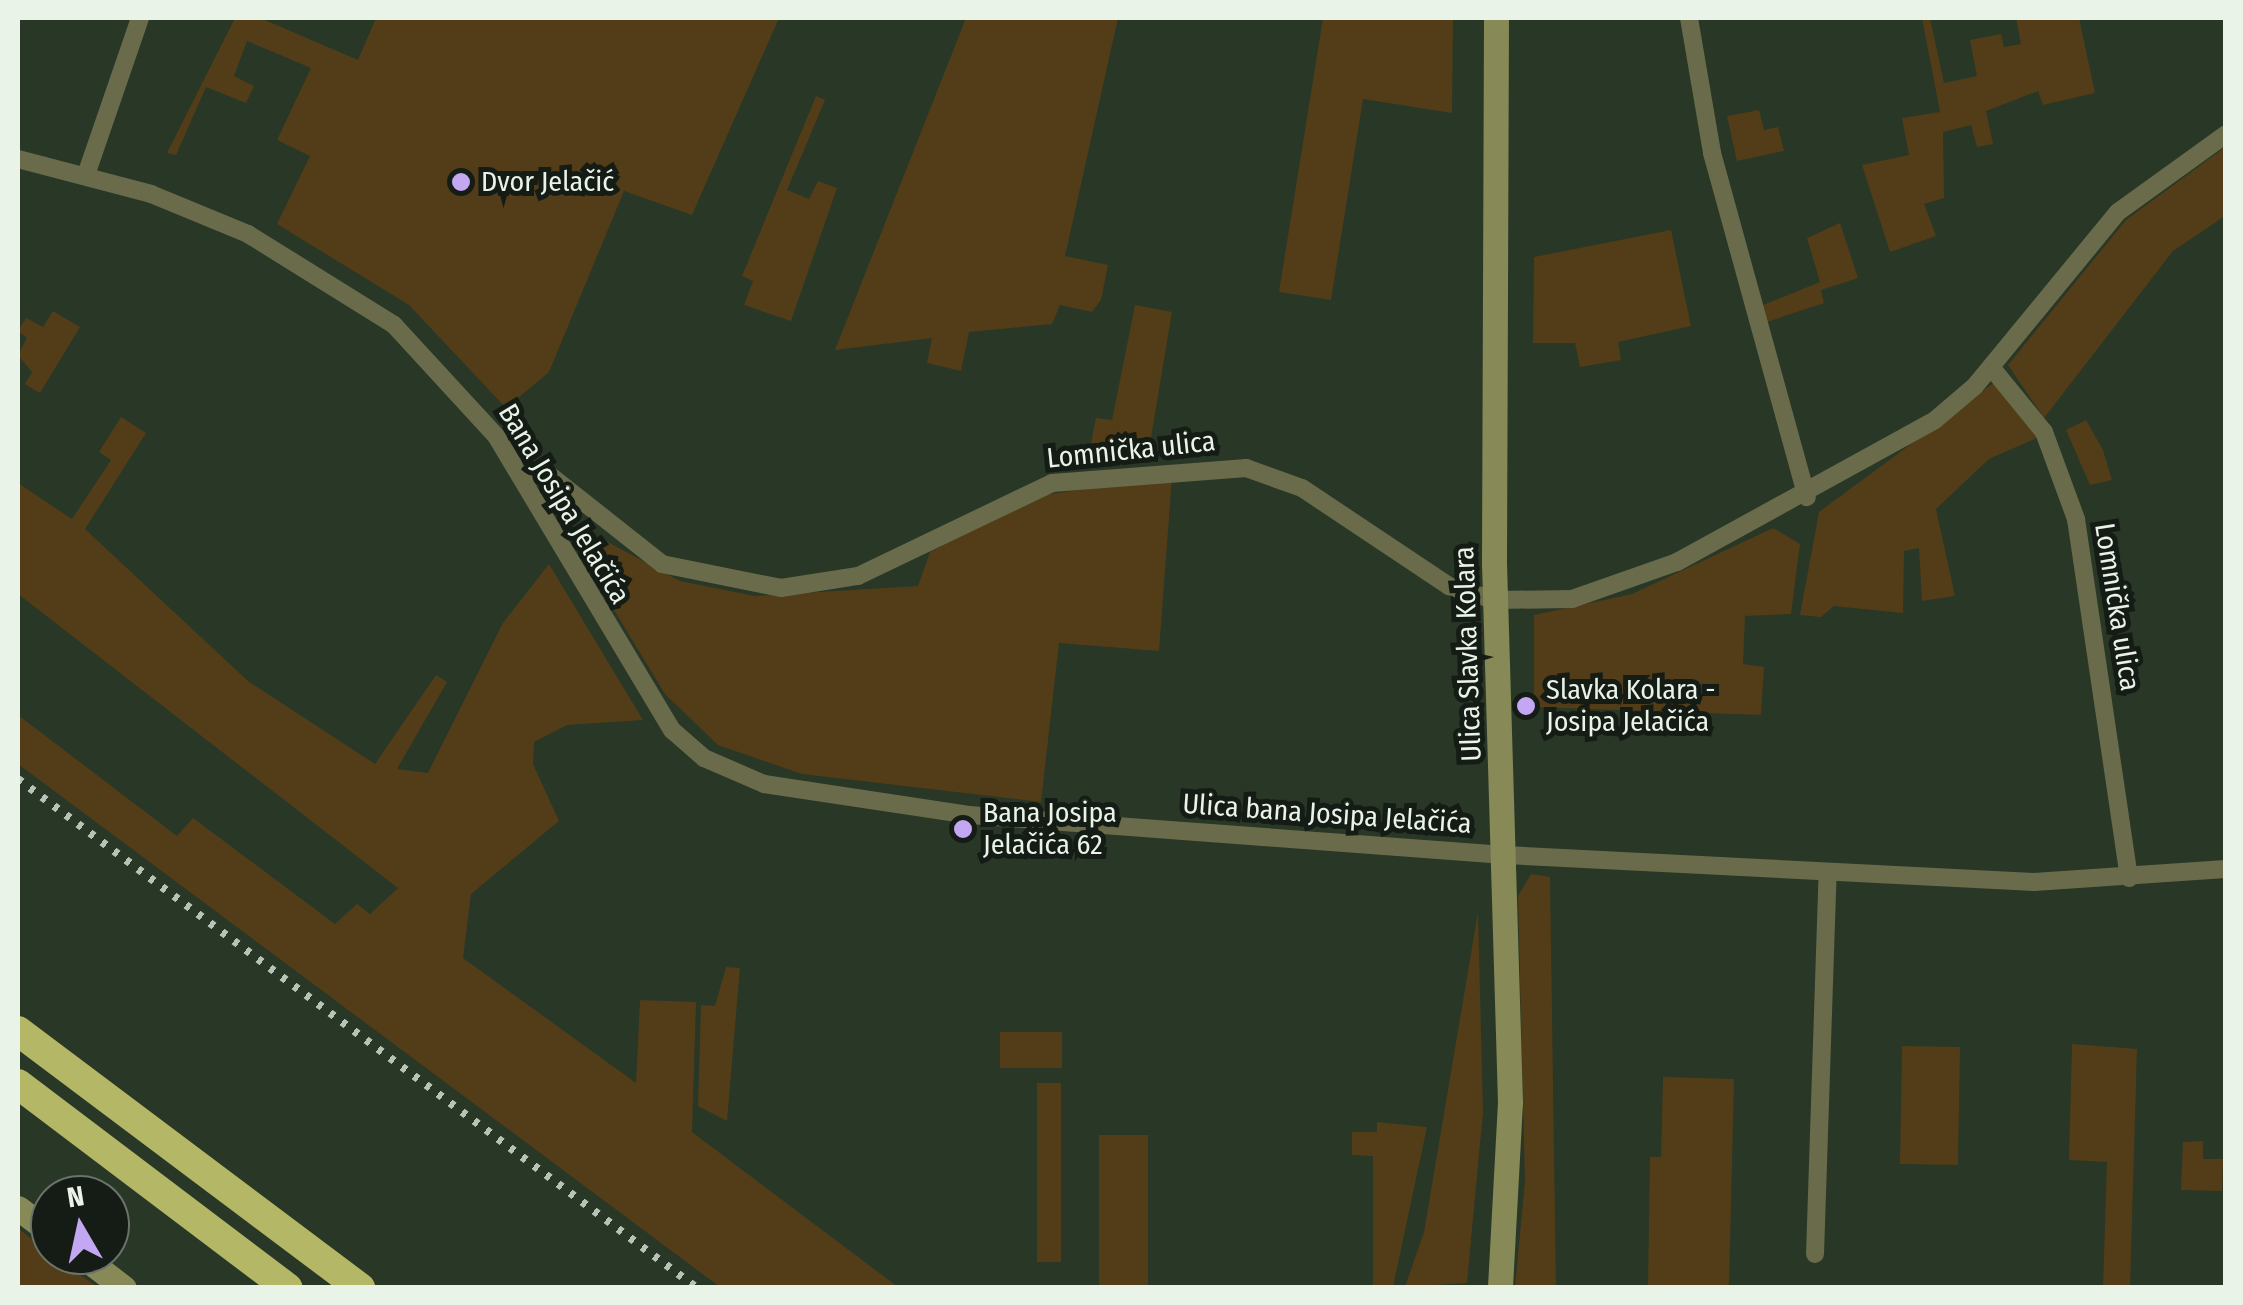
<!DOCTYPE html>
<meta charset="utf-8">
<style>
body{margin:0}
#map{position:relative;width:2243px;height:1305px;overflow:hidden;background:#283726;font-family:"Fira Sans Condensed",sans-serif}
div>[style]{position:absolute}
.green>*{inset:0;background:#523d18;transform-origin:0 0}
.street>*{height:18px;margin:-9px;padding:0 9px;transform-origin:9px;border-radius:9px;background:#696b4b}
.secondary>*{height:25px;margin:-12.5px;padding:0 12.5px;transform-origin:12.5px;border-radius:12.5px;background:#878a57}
.highway>*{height:30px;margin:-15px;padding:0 15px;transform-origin:15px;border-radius:15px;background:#b3b766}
.rail>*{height:8px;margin-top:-4px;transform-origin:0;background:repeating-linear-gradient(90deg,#b7c3b6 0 5px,transparent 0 15px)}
.dots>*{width:28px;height:28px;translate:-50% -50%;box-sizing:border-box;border:5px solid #151c15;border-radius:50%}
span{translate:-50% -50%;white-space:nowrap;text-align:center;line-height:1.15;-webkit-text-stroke:10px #151c15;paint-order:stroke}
.poi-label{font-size:28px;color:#e9f3e8}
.left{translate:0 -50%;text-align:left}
.street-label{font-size:28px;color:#e9f3e8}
.frame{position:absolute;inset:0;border:20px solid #e9f3e8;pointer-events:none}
.north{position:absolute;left:30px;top:1175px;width:100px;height:100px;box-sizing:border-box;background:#151c15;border:2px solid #6a7269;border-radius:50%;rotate:351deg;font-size:28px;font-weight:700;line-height:40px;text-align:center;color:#e9f3e8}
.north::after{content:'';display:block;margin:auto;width:35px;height:45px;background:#c3a7f2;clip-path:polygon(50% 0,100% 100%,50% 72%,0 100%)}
</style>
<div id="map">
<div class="green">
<div style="clip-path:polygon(235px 18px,260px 18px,358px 60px,376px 18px,779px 18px,692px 215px,624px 191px,549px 372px,506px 408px,409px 305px,277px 224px,310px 156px,277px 140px,311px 68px,247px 41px,234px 76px,254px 86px,246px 103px,206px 87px,176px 155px,167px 153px)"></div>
<div style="clip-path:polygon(966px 18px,1118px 18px,1065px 256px,1108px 265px,1101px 300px,1092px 312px,1060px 305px,1052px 324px,969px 332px,961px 371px,927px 363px,932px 338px,835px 350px)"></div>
<div style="clip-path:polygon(1323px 18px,1453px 18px,1452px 113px,1363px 99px,1331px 300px,1279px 292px)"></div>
<div style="clip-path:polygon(1922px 18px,1930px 18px,1944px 83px,1977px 76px,1970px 40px,2001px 34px,2004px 47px,2021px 44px,2016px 18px,2079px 18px,2095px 93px,2043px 105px,2038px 91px,1986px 111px,1993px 144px,1977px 147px,1971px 125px,1943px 132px,1944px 198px,1924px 204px,1936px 236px,1890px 252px,1862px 165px,1909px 155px,1902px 118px,1940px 112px)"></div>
<div style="clip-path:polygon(816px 96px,825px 100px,787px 190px,809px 199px,818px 181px,837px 188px,791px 321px,744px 305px,753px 281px,742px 276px)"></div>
<div style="clip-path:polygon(1759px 110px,1764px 130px,1778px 127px,1784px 151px,1737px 161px,1727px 116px)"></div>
<div style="clip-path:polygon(2225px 147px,2225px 216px,2173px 251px,2044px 418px,2008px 365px,2126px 220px)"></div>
<div style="clip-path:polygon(1840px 223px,1858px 278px,1821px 290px,1824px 303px,1767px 322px,1763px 305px,1820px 282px,1807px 238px)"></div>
<div style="clip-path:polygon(1671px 230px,1691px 326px,1618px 342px,1621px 360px,1580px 367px,1575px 343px,1533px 343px,1534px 257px)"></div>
<div style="clip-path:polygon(1135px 305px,1172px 312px,1147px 462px,1086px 468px,1096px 418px,1112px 420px)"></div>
<div style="clip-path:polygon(53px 311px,80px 327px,40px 393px,25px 384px,32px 372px,18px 355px,27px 338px,18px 331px,26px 318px,43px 327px)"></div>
<div style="clip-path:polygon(1995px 382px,2039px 437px,1989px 459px,1936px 509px,1955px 596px,1922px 601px,1919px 548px,1904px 551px,1903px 613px,1834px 606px,1821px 617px,1800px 615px,1819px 512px)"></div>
<div style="clip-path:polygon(121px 417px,146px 433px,85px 529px,248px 681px,375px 764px,436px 675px,447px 682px,397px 769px,428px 773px,503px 623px,549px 564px,643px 720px,567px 725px,534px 742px,533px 764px,559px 821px,471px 894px,463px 958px,636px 1083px,640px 1000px,696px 1002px,692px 1132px,898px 1287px,720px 1287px,18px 764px,18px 715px,177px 836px,193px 818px,335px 924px,357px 904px,370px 914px,398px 888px,18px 594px,18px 483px,72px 519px,111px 460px,99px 452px)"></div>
<div style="clip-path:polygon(2086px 420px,2103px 450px,2112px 480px,2090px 485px,2066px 430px)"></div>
<div style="clip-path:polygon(1172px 477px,1159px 651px,1059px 643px,1041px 802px,802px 774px,718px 745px,665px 694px,583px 559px,604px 540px,680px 581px,755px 596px,918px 586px,930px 552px,1036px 496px)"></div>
<div style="clip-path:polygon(1773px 528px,1800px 544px,1791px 614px,1745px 616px,1743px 664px,1764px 667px,1761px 715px,1534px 707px,1534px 615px,1632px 594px)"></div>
<div style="clip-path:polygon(1531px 874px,1550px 877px,1556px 1287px,1515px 1287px,1525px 1181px,1518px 896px)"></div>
<div style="clip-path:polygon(1478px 912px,1483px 1112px,1467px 1283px,1405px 1287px,1424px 1232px)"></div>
<div style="clip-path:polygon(726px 967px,740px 968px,727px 1121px,698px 1106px,701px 1005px,715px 1006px)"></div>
<div style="left:1000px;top:1032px;width:62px;height:36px"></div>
<div style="clip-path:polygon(2072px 1044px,2137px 1049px,2130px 1287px,2103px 1287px,2107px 1162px,2069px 1160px)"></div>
<div style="left:1902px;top:1046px;width:58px;height:118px;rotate:1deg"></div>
<div style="clip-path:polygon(1663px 1077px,1734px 1079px,1729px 1287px,1648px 1287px,1650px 1157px,1661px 1157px)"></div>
<div style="left:1037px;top:1083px;width:24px;height:179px"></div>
<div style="clip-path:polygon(1377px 1122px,1427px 1127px,1393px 1287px,1373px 1287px,1373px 1156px,1352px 1155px,1352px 1132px,1377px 1132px)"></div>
<div style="left:1148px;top:1135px;width:152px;height:49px;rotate:90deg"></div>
<div style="clip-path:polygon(2203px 1141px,2203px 1159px,2223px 1159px,2222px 1191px,2181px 1190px,2183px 1142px)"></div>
<div style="clip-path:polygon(18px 1228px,50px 1255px,98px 1287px,18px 1287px)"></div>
</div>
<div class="street">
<div style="left:1689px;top:18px;width:137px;rotate:80.3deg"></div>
<div style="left:1712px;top:153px;width:357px;rotate:74.6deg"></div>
<div style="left:18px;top:159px;width:138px;rotate:14.7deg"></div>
<div style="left:151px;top:194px;width:105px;rotate:22.4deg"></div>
<div style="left:248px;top:234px;width:172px;rotate:31.9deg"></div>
<div style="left:394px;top:325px;width:151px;rotate:47.4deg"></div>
<div style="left:496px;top:436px;width:343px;rotate:59.1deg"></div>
<div style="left:672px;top:730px;width:43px;rotate:41.2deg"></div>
<div style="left:704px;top:758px;width:65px;rotate:23.4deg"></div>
<div style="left:764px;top:784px;width:207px;rotate:8.6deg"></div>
<div style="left:969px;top:815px;width:537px;rotate:4.27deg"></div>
<div style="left:1505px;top:855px;width:530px;rotate:2.92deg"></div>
<div style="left:2034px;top:882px;width:192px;rotate:-3.9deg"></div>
<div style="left:86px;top:175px;width:166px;rotate:-71deg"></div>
<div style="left:1991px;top:367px;width:84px;rotate:50.8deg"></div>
<div style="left:2044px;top:432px;width:93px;rotate:69.8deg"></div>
<div style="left:2076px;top:519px;width:363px;rotate:81.6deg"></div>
<div style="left:521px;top:476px;width:31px;rotate:2deg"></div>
<div style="left:552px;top:477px;width:140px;rotate:38.3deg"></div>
<div style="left:662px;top:564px;width:121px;rotate:11.4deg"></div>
<div style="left:781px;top:588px;width:78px;rotate:-8.9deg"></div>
<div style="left:858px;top:576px;width:215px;rotate:-25.6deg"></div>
<div style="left:1052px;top:483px;width:195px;rotate:-4.4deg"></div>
<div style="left:1246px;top:468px;width:59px;rotate:19.7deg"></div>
<div style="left:1302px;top:488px;width:177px;rotate:33.7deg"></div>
<div style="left:1449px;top:586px;width:47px;rotate:17.3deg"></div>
<div style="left:1494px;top:600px;width:78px;rotate:-0.7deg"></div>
<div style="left:1572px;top:599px;width:111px;rotate:-19.4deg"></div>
<div style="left:1677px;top:562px;width:294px;rotate:-28.8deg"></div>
<div style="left:1935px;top:420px;width:52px;rotate:-40.4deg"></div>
<div style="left:1975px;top:386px;width:225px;rotate:-50.6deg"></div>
<div style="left:2118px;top:212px;width:133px;rotate:-35.8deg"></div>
<div style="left:1815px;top:1254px;width:382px;rotate:-88.1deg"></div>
</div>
<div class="secondary">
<div style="left:1496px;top:18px;width:545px;rotate:90.21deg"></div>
<div style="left:1494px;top:563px;width:539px;rotate:88.3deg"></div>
<div style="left:1510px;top:1102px;width:186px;rotate:93.1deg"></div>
<div style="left:18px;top:1208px;width:40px;rotate:37deg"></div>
<div style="left:81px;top:1255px;width:54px;rotate:37.5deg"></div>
</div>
<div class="highway">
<div style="left:18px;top:1031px;width:428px;rotate:36.9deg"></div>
<div style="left:18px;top:1084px;width:338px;rotate:37.1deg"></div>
</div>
<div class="rail">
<div style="left:18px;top:779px;width:849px;rotate:36.86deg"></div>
</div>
<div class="dots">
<div style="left:461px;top:182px;background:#c3a7f2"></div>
<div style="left:1526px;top:706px;background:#c3a7f2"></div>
<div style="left:963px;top:829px;background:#c3a7f2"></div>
</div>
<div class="poi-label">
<span class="left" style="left:481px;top:182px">Dvor Jelačić</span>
<span class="left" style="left:1546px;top:706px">Slavka Kolara -<br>Josipa Jelačića</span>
<span class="left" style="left:983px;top:829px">Bana Josipa<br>Jelačića 62</span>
</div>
<div class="street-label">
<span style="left:1131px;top:450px;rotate:-6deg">Lomnička ulica</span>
<span style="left:564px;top:504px;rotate:59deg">Bana Josipa Jelačića</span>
<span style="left:2117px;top:607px;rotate:81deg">Lomnička ulica</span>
<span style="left:1468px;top:654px;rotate:-92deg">Ulica Slavka Kolara</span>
<span style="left:1327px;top:814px;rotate:4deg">Ulica bana Josipa Jelačića</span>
</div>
<div class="frame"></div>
<div class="north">N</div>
</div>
